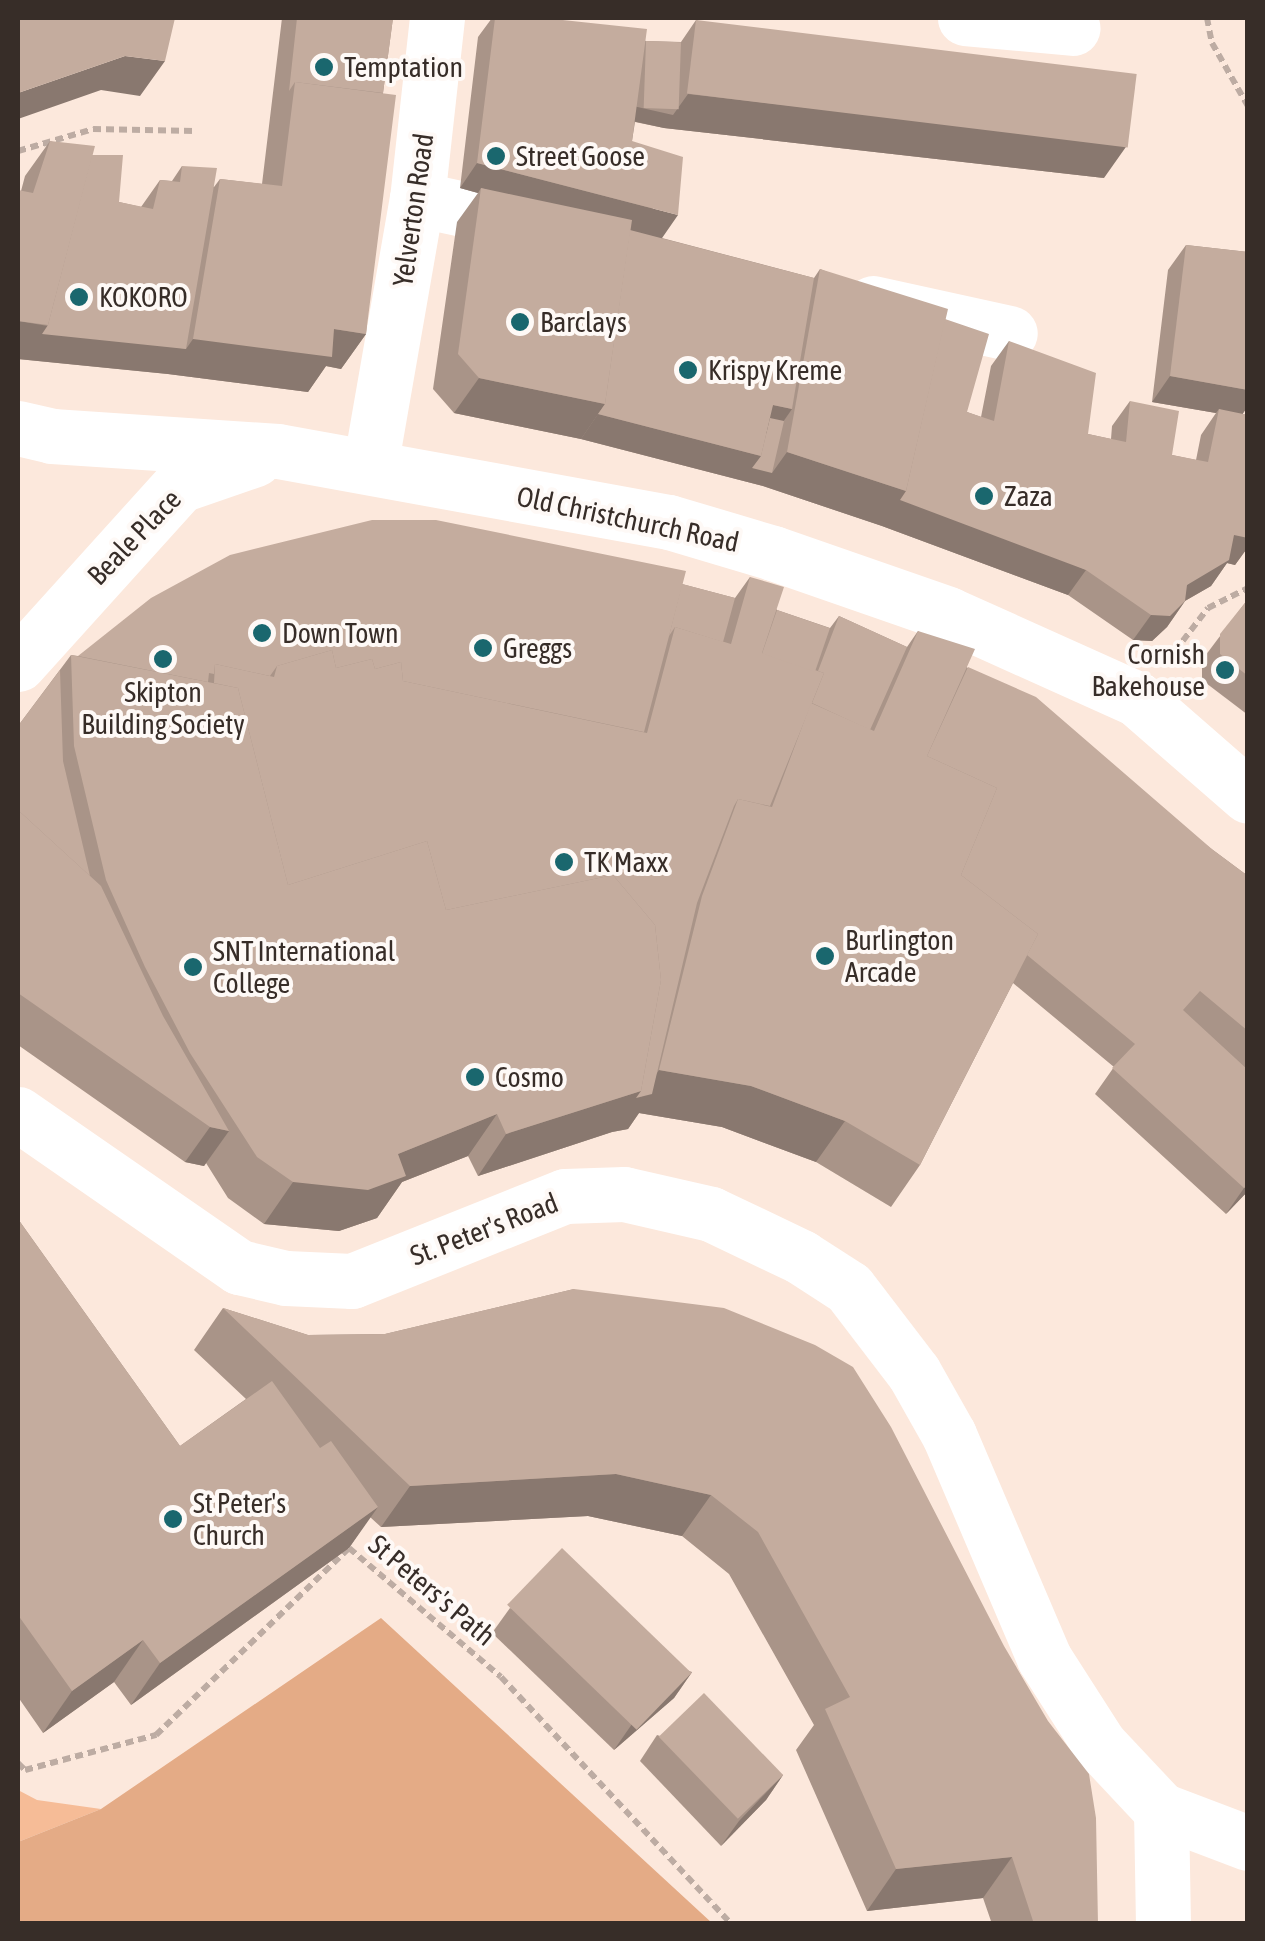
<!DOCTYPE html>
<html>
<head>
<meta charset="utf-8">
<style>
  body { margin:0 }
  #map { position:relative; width:1265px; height:1941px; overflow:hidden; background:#fce8dc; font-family:"Asap Condensed",sans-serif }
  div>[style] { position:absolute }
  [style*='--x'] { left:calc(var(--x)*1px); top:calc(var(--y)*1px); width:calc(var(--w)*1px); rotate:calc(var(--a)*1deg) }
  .green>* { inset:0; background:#f6bc97 }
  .forest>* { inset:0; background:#e4ab86 }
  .path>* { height:6px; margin-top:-3px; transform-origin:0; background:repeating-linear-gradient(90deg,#bdaca3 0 8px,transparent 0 13px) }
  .minor>* { height:55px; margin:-27.5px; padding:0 27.5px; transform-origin:27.5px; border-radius:27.5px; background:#fff }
  .wall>* { inset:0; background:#a99488 }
  .shaded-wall>* { inset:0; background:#89786f }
  .building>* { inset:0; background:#c4ac9e; transform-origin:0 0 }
  .dots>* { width:28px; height:28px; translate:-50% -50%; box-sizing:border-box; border:5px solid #fef9f6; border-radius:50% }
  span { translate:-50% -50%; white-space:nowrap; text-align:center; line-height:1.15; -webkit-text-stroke:8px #fef9f6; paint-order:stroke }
  .poi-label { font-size:28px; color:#372d28 }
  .left { translate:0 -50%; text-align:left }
  .right { translate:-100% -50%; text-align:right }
  .street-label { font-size:28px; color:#372d28 }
  .frame { position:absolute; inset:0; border:20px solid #372d28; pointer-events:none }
</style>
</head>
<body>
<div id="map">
  <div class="green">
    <i style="clip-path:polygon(18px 1790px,37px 1800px,101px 1809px,18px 1842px)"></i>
  </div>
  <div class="forest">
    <i style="clip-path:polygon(381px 1618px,712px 1923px,18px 1923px,18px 1842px,101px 1809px)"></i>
  </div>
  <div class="path">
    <i style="--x:1207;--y:18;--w:25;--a:79"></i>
    <i style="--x:1212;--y:43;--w:73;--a:60.3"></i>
    <i style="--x:18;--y:151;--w:78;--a:-16.3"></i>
    <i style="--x:93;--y:129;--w:102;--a:1.1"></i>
    <i style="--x:1175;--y:651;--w:54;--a:-52.5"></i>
    <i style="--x:1208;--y:608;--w:45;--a:-26.6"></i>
    <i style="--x:18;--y:1763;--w:10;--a:45"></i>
    <i style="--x:25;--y:1770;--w:136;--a:-15"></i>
    <i style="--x:156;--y:1735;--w:269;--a:-44.1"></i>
    <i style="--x:349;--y:1548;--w:199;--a:40.3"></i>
    <i style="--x:501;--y:1677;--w:338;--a:47"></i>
  </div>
  <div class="minor">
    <i style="--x:965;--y:18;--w:108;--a:5.3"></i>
    <i style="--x:417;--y:199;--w:123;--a:12.2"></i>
    <i style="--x:873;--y:303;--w:140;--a:12.4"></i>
    <i style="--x:18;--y:428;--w:35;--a:13"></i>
    <i style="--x:52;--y:436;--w:226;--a:3.8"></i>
    <i style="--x:278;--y:451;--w:397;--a:10.3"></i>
    <i style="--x:669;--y:522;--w:109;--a:16.6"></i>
    <i style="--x:773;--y:553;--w:185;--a:19.2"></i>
    <i style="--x:948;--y:614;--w:207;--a:24.2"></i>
    <i style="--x:1137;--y:699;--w:147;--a:41.1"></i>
    <i style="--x:370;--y:467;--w:272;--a:-80.1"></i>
    <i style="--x:417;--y:199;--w:182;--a:-83.7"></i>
    <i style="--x:18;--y:664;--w:241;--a:-47.9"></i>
    <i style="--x:180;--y:485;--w:79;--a:-19.1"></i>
    <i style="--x:18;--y:1114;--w:269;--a:34.7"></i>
    <i style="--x:239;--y:1267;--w:48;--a:13.2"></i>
    <i style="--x:286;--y:1278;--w:66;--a:2.6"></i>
    <i style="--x:352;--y:1281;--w:229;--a:-21.8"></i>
    <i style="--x:565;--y:1196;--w:59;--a:-1.9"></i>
    <i style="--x:624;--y:1194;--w:89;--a:12.9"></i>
    <i style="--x:711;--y:1214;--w:100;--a:25.5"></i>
    <i style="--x:801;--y:1257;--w:57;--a:32.9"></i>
    <i style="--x:849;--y:1288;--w:107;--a:52.6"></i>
    <i style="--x:914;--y:1373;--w:71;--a:60.6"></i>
    <i style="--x:949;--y:1435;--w:242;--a:66.9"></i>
    <i style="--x:1044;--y:1658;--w:102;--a:57.4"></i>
    <i style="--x:1099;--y:1744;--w:91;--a:46.8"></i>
    <i style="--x:1161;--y:1810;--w:93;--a:20.8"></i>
    <i style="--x:1161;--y:1810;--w:114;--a:89"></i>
  </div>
  <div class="wall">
    <i style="clip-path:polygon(282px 18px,393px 18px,383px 93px,366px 334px,341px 369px,326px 366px,308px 392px,168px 374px,18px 359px,18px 190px,21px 191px,25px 176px,50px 141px,92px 155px,119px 202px,141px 207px,160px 180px,172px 181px,182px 166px,214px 187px,220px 179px,262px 184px)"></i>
    <i style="clip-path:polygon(492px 18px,544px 18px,646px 41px,681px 42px,696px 20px,1104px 178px,664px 128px,635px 122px,632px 141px,662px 238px,814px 278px,820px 269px,945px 319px,967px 412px,981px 417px,991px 366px,1009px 341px,1088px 434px,1111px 439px,1112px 426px,1130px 401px,1172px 455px,1196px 460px,1201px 435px,1216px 413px,1152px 402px,1168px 270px,1186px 245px,1248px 252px,1248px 406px,1242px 414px,1248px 415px,1248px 547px,1235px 565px,1227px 563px,1211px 586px,1185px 601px,1167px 627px,1152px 641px,1133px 640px,1068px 595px,882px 526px,763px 486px,581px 439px,454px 413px,433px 389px,457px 222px,478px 193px,460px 188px,478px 37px)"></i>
    <i style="clip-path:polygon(750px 577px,777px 610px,830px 628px,839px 616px,907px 647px,918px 631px,1248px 876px,1248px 1191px,1226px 1214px,1095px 1094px,1114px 1067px,1013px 983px,920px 1165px,891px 1207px,816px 1162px,722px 1127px,639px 1113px,628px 1129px,612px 1132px,478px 1176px,468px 1156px,402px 1182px,377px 1218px,339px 1231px,264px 1224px,228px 1198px,206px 1163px,204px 1166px,185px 1162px,18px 1045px,18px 726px,71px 655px,78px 656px,682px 584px,735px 598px)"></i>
    <i style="clip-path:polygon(1248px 599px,1248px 715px,1202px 680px,1202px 660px)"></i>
    <i style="clip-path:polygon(18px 1219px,180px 1446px,246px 1399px,194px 1350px,223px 1308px,308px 1335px,385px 1334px,574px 1289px,1098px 1924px,992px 1924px,983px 1898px,867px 1911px,796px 1750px,814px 1725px,729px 1574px,682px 1536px,588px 1516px,381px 1527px,370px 1517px,349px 1548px,131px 1705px,114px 1682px,43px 1733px,18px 1697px)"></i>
    <i style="clip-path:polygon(510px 1608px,692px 1672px,674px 1698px,614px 1750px,492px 1633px)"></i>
    <i style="clip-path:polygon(657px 1735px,783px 1775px,766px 1800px,721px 1846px,640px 1761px)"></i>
  </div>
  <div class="shaded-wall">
    <i style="clip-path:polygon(125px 56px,165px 61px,140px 96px,101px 90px,18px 119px,18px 93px)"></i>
    <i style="clip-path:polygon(688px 94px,1128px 144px,1104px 178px,664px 128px,623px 119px,633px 106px,673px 115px)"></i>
    <i style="clip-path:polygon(477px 163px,678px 215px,660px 241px,481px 188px,478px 193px,460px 188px)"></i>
    <i style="clip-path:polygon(18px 321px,186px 349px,193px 339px,334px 329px,366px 334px,341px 369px,326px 366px,308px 392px,168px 374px,18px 359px)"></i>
    <i style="clip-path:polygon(1170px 376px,1248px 390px,1248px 406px,1240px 418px,1219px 409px,1216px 413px,1152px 402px)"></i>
    <i style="clip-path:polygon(479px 378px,605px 404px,581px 439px,454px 413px)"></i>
    <i style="clip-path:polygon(773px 405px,792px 409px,774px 435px,761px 432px)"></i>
    <i style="clip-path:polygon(598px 414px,761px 456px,772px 473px,787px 452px,906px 491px,1086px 570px,1068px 595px,882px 526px,763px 486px,581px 439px)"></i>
    <i style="clip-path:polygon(1248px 531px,1248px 547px,1235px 565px,1227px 563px,1211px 586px,1169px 610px,1187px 585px,1234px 535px)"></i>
    <i style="clip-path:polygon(1185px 601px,1167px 627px,1152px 641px,1133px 640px,1151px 615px)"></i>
    <i style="clip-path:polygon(659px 1070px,751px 1086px,845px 1121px,816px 1162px,722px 1127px,639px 1113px,628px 1129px,612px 1132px,478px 1176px,506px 1134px,641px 1091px,641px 1097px)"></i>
    <i style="clip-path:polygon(497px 1114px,468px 1156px,402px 1182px,377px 1218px,339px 1231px,264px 1224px,293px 1182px,398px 1154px)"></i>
    <i style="clip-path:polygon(210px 1127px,229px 1131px,204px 1166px,185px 1162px)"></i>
    <i style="clip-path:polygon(1248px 1185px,1248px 1191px,1226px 1214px,1244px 1188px)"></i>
    <i style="clip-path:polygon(616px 1474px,711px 1495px,682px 1536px,588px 1516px,381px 1527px,410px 1486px)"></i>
    <i style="clip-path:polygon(378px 1507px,349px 1548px,131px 1705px,160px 1663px)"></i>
    <i style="clip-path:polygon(143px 1640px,114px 1682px,43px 1733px,72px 1691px)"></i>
    <i style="clip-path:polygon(692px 1672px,674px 1698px,614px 1750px,632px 1724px)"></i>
    <i style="clip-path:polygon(783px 1775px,766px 1800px,721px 1846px,739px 1821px)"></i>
    <i style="clip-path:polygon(1012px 1857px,983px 1898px,867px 1911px,896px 1869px)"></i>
  </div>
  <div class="building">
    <i style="clip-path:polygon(18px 18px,175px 18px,165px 61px,125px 56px,18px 93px)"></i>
    <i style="clip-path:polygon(297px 18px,393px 18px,383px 93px,295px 82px,289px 91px)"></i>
    <i style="clip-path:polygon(495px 18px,544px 18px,647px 29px,632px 141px,683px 157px,678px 215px,477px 163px)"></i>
    <i style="left:696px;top:20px;width:444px;height:74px;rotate:7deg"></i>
    <i style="left:646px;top:41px;width:35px;height:67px;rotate:2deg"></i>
    <i style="clip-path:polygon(295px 82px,396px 95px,366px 334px,334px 329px,332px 357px,193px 339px,220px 179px,282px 186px)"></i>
    <i style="clip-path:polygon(50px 141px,95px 146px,48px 325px,18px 321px,18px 190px,33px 193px)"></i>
    <i style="clip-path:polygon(92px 155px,123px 155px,119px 202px,153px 209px,160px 180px,180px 182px,182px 166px,217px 168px,186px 349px,42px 334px,48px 325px)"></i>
    <i style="clip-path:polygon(481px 188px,632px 220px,605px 404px,479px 378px,458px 354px)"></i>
    <i style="clip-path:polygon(630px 230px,814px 278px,792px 409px,773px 405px,761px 456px,598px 414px,605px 404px)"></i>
    <i style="clip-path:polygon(1186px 245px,1248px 252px,1248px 390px,1170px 376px)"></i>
    <i style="clip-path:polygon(820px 269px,948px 309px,906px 491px,787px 452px)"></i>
    <i style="clip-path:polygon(945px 319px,989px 334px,967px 412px,994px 421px,1009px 341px,1096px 373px,1088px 434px,1126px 442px,1130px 401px,1179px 411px,1172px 455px,1208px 462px,1219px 409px,1248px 415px,1248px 538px,1234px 535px,1229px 560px,1187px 585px,1185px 601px,1170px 616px,1151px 615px,1086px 570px,900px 500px,906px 491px)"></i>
    <i style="clip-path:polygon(770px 418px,784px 421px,772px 473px,752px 468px,761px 456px)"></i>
    <i style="clip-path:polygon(372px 520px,436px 520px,686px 571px,644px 732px,403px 681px,401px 662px,375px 669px,372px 659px,336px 668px,332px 650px,277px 666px,270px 676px,215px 664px,214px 674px,209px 673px,208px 682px,78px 656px,151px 598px,230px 555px)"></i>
    <i style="clip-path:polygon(750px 577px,784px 587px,762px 653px,824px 673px,770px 806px,738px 799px,734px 806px,697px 903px,652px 1094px,636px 1098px,641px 1091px,661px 980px,655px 925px,613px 875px,446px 910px,427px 841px,288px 885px,238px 688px,214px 683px,215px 664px,274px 677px,277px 666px,332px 650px,336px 668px,372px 659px,375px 669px,401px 662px,403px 681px,647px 733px,675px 627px,731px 644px)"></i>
    <i style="clip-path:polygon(682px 584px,735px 598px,723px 642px,675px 627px,669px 636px)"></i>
    <i style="clip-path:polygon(1248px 599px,1248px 676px,1220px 654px,1220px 634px)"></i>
    <i style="left:777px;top:610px;width:56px;height:46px;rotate:19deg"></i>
    <i style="clip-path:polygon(839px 616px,907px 647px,870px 730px,812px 703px,824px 673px,818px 671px)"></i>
    <i style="clip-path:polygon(918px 631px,975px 649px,927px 756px,997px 788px,961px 875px,1038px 934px,920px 1165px,845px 1121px,751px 1086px,659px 1070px,702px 896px,738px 799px,772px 807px,811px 703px,874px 731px)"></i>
    <i style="clip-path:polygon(71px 655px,238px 688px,288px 885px,427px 841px,446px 910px,613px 875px,655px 925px,661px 980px,641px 1091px,506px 1134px,497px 1114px,398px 1154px,406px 1176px,368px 1190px,293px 1182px,257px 1157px,190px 1053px,145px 967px,106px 880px,74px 746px)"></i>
    <i style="clip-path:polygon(968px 667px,1036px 697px,1213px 850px,1248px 876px,1248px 1031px,1200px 991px,1183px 1010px,1248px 1070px,1248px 1185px,1244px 1188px,1112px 1068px,1135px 1044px,1027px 955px,1038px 934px,961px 875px,997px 788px,927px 756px)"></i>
    <i style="clip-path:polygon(60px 670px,63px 761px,90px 876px,18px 810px,18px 726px)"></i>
    <i style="clip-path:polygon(18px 810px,101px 886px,163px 1016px,229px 1131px,210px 1127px,18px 993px)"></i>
    <i style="clip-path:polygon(18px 1219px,180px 1446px,272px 1381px,320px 1448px,331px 1441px,378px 1507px,160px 1663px,143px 1640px,72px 1691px,18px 1615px)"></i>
    <i style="clip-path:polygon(574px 1289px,724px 1308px,815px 1345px,853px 1367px,891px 1427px,1004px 1646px,1048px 1721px,1089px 1774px,1096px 1818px,1098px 1924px,1034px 1924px,1012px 1857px,896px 1869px,825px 1709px,850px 1697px,758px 1532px,711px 1495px,616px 1474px,410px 1486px,223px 1308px,308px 1335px,385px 1334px)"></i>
    <i style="left:562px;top:1548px;width:180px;height:79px;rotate:44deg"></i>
    <i style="left:704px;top:1693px;width:114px;height:63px;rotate:46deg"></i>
  </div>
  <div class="dots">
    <i style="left:324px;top:67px;background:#1a676e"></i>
    <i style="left:496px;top:156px;background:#1a676e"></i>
    <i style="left:79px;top:297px;background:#1a676e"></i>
    <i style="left:520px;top:322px;background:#1a676e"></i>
    <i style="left:688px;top:370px;background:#1a676e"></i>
    <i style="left:984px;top:496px;background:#1a676e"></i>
    <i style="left:262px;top:633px;background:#1a676e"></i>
    <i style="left:483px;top:648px;background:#1a676e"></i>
    <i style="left:163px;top:659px;background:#1a676e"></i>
    <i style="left:1225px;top:670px;background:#1a676e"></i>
    <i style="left:564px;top:862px;background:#1a676e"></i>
    <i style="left:825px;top:956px;background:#1a676e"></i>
    <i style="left:193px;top:967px;background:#1a676e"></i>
    <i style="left:475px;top:1077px;background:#1a676e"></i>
    <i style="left:173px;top:1519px;background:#1a676e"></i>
  </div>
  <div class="poi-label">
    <span class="left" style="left:344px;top:67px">Temptation</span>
    <span class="left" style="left:516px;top:156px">Street Goose</span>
    <span class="left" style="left:99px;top:297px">KOKORO</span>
    <span class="left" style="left:540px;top:322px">Barclays</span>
    <span class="left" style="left:708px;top:370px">Krispy Kreme</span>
    <span class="left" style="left:1004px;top:496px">Zaza</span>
    <span class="left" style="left:282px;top:633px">Down Town</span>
    <span class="left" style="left:503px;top:648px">Greggs</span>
    <span class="right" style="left:1205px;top:670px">Cornish<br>Bakehouse</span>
    <span style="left:163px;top:708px">Skipton<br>Building Society</span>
    <span class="left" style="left:584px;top:862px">TK Maxx</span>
    <span class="left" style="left:845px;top:956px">Burlington<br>Arcade</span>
    <span class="left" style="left:213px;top:967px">SNT International<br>College</span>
    <span class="left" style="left:495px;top:1077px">Cosmo</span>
    <span class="left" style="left:193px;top:1519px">St Peter's<br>Church</span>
  </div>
  <div class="street-label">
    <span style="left:413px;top:210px;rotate:-82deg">Yelverton Road</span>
    <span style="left:628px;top:519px;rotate:12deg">Old Christchurch Road</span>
    <span style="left:134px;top:537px;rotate:-46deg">Beale Place</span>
    <span style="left:484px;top:1229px;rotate:-21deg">St. Peter's Road</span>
    <span style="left:432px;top:1590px;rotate:40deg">St Peters's Path</span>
  </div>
  <div class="frame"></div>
</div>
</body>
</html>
